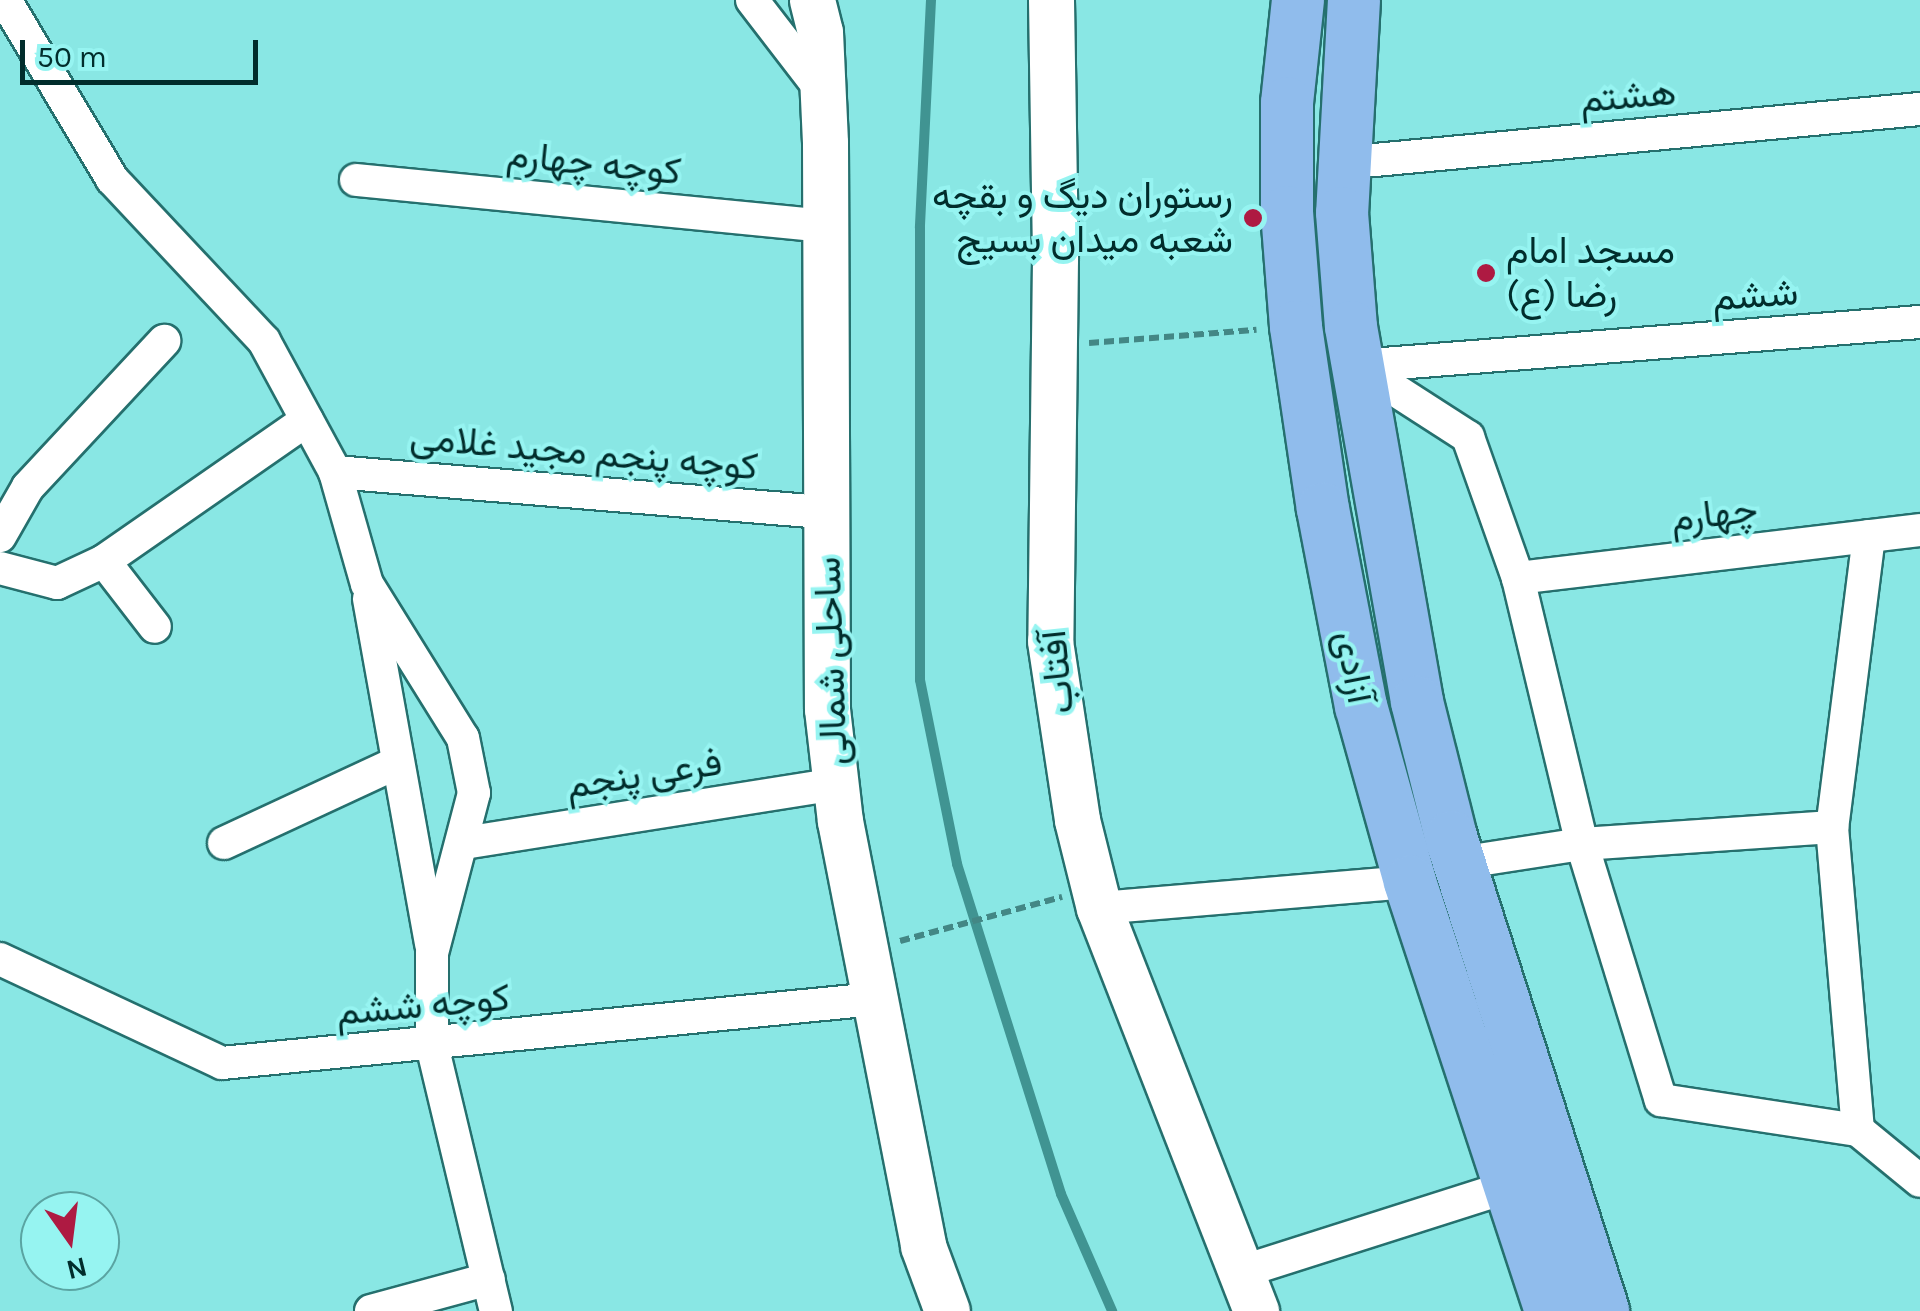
<!DOCTYPE html>
<html>
<head>
<meta charset="utf-8">
<style>
  body { margin:0 }
  #map { position:relative; width:1920px; height:1311px; overflow:hidden; background:#89e7e4; font-family:Karla,Vazirmatn,sans-serif }
  div>[style] { position:absolute }
  [style*='--x'] { left:calc(var(--x)*1px); top:calc(var(--y)*1px); width:calc(var(--w)*1px); rotate:calc(var(--a)*1deg) }
  .stream>* { height:10px; margin:-5px; padding:0 5px; transform-origin:5px; border-radius:5px; background:#409492 }
  .path>* { height:6px; margin-top:-3px; transform-origin:0; background:repeating-linear-gradient(90deg,#438785 0 10px,transparent 0 15px) }
  .roads { filter:drop-shadow(2px 0 #25706e) drop-shadow(-2px 0 #25706e) drop-shadow(0 2px #25706e) drop-shadow(0 -2px #25706e) }
  .street>* { height:32px; margin:-16px; padding:0 16px; transform-origin:16px; border-radius:16px; background:#fff }
  .secondary>* { height:45px; margin:-22.5px; padding:0 22.5px; transform-origin:22.5px; border-radius:22.5px; background:#fff }
  .primary>* { height:52px; margin:-26px; padding:0 26px; transform-origin:26px; border-radius:26px; background:#90bcec }
  .dots>* { width:28px; height:28px; translate:-50% -50%; box-sizing:border-box; border:5px solid #96f4f1; border-radius:50% }
  span { translate:-50% -50%; white-space:nowrap; text-align:center; line-height:1.15; -webkit-text-stroke:8px #96f4f1; paint-order:stroke }
  .street-label { font-size:38px; color:#012d2c }
  .poi-label { font-size:38px; color:#012d2c }
  .right { translate:-100% -50%; text-align:right }
  .left { translate:0 -50%; text-align:left }
  .north { position:absolute; left:20px; top:1191px; width:100px; height:100px; box-sizing:border-box; background:#96f4f1; border:2px solid #5aa4a2; border-radius:50%; rotate:166deg; font-size:28px; font-weight:700; line-height:40px; text-align:center; color:#012d2c }
  .north::after { content:''; display:block; margin:auto; width:35px; height:45px; background:#ae1a42; clip-path:polygon(50% 0,100% 100%,50% 72%,0 100%) }
  .scale { position:absolute; left:20px; top:40px; width:238px; height:45px; box-sizing:border-box; border:5px solid #012d2c; border-top:0; padding-left:12px; font-size:30px; line-height:35px; white-space:nowrap; color:#012d2c; -webkit-text-stroke:8px #96f4f1; paint-order:stroke }
</style>
</head>
<body>
<div id="map">
  <div class="stream">
    <i style="--x:931;--y:0;--w:228;--a:92.8"></i>
    <i style="--x:920;--y:228;--w:452;--a:90"></i>
    <i style="--x:920;--y:680;--w:188;--a:78.6"></i>
    <i style="--x:957;--y:864;--w:346;--a:72.5"></i>
    <i style="--x:1061;--y:1194;--w:128;--a:66.4"></i>
  </div>
  <div class="path">
    <i style="--x:1089;--y:343;--w:168;--a:-4.5"></i>
    <i style="--x:900;--y:941;--w:168;--a:-15.2"></i>
  </div>
  <div class="roads">
    <div class="street">
      <i style="--x:5;--y:0;--w:209;--a:59.1"></i>
      <i style="--x:112;--y:179;--w:222;--a:46.8"></i>
      <i style="--x:264;--y:341;--w:149;--a:61.5"></i>
      <i style="--x:335;--y:472;--w:116;--a:74.1"></i>
      <i style="--x:367;--y:584;--w:181;--a:58.1"></i>
      <i style="--x:463;--y:738;--w:56;--a:78.7"></i>
      <i style="--x:474;--y:793;--w:165;--a:104.7"></i>
      <i style="--x:432;--y:953;--w:92;--a:90"></i>
      <i style="--x:432;--y:1045;--w:274;--a:76.5"></i>
      <i style="--x:752;--y:0;--w:115;--a:52.4"></i>
      <i style="--x:1343;--y:163;--w:580;--a:-5.35"></i>
      <i style="--x:356;--y:180;--w:471;--a:5.6"></i>
      <i style="--x:1358;--y:366;--w:131;--a:32.8"></i>
      <i style="--x:1468;--y:437;--w:150;--a:70.5"></i>
      <i style="--x:1518;--y:578;--w:274;--a:76.5"></i>
      <i style="--x:1582;--y:844;--w:268;--a:72.9"></i>
      <i style="--x:1661;--y:1100;--w:199;--a:8.7"></i>
      <i style="--x:1358;--y:366;--w:564;--a:-4.48"></i>
      <i style="--x:335;--y:472;--w:493;--a:4.7"></i>
      <i style="--x:0;--y:536;--w:56;--a:-60.3"></i>
      <i style="--x:28;--y:487;--w:200;--a:-47"></i>
      <i style="--x:1869;--y:536;--w:293;--a:97.2"></i>
      <i style="--x:1832;--y:827;--w:304;--a:85.1"></i>
      <i style="--x:1858;--y:1130;--w:80;--a:39.4"></i>
      <i style="--x:104;--y:561;--w:83;--a:52.3"></i>
      <i style="--x:0;--y:568;--w:59;--a:14.7"></i>
      <i style="--x:57;--y:583;--w:52;--a:-25.1"></i>
      <i style="--x:104;--y:561;--w:247;--a:-34.8"></i>
      <i style="--x:1518;--y:578;--w:405;--a:-6.8"></i>
      <i style="--x:369;--y:599;--w:351;--a:79.8"></i>
      <i style="--x:224;--y:843;--w:190;--a:-24.9"></i>
      <i style="--x:464;--y:843;--w:377;--a:-9"></i>
      <i style="--x:1459;--y:863;--w:124;--a:-8.8"></i>
      <i style="--x:1582;--y:844;--w:251;--a:-3.9"></i>
      <i style="--x:1099;--y:908;--w:312;--a:-4.8"></i>
      <i style="--x:0;--y:959;--w:245;--a:25.1"></i>
      <i style="--x:222;--y:1063;--w:656;--a:-5.6"></i>
      <i style="--x:1241;--y:1272;--w:282;--a:-17.7"></i>
      <i style="--x:371;--y:1311;--w:122;--a:-15.2"></i>
    </div>
    <div class="secondary">
      <i style="--x:812;--y:0;--w:33;--a:76"></i>
      <i style="--x:820;--y:32;--w:111;--a:87.4"></i>
      <i style="--x:825;--y:143;--w:566;--a:89.8"></i>
      <i style="--x:827;--y:709;--w:113;--a:83.4"></i>
      <i style="--x:840;--y:821;--w:433;--a:78.9"></i>
      <i style="--x:923;--y:1246;--w:69;--a:69.7"></i>
      <i style="--x:1051;--y:0;--w:259;--a:89.1"></i>
      <i style="--x:1055;--y:259;--w:382;--a:90.7"></i>
      <i style="--x:1050;--y:641;--w:181;--a:81.4"></i>
      <i style="--x:1077;--y:820;--w:91;--a:76"></i>
      <i style="--x:1099;--y:908;--w:433;--a:68.7"></i>
    </div>
    <div class="primary">
      <i style="--x:1298;--y:0;--w:104;--a:96.1"></i>
      <i style="--x:1287;--y:103;--w:109;--a:90"></i>
      <i style="--x:1287;--y:212;--w:115;--a:85.5"></i>
      <i style="--x:1296;--y:327;--w:184;--a:81.6"></i>
      <i style="--x:1323;--y:509;--w:201;--a:79.1"></i>
      <i style="--x:1361;--y:706;--w:183;--a:74.4"></i>
      <i style="--x:1410;--y:882;--w:452;--a:71.8"></i>
      <i style="--x:1354;--y:0;--w:213;--a:93.2"></i>
      <i style="--x:1342;--y:213;--w:114;--a:85.5"></i>
      <i style="--x:1351;--y:327;--w:381;--a:80"></i>
      <i style="--x:1417;--y:702;--w:139;--a:75.9"></i>
      <i style="--x:1451;--y:837;--w:498;--a:72.2"></i>
    </div>
  </div>
  <div class="dots">
    <i style="left:1253px;top:218px;background:#ae1a42"></i>
    <i style="left:1486px;top:273px;background:#ae1a42"></i>
  </div>
  <div class="street-label">
    <span style="left:1628px;top:96px;rotate:-5deg">هشتم</span>
    <span style="left:594px;top:163px;rotate:6deg">کوچه چهارم</span>
    <span style="left:1755px;top:295px;rotate:-4deg">ششم</span>
    <span style="left:584px;top:452px;rotate:5deg">کوچه پنجم مجید غلامی</span>
    <span style="left:1714px;top:514px;rotate:-7deg">چهارم</span>
    <span style="left:831px;top:661px;rotate:-92deg">ساحلی شمالی</span>
    <span style="left:1354px;top:667px;rotate:79deg">آزادی</span>
    <span style="left:1057px;top:672px;rotate:-96deg">آفتاب</span>
    <span style="left:644px;top:774px;rotate:-9deg">فرعی پنجم</span>
    <span style="left:423px;top:1005px;rotate:-5deg">کوچه ششم</span>
  </div>
  <div class="poi-label">
    <span class="right" style="left:1233px;top:218px">رستوران دیگ و بقچه<br>شعبه میدان بسیج</span>
    <span class="left" style="left:1506px;top:273px">مسجد امام<br>رضا (ع)</span>
  </div>
  <div class="north">N</div>
  <div class="scale">50 m</div>
</div>
</body>
</html>
